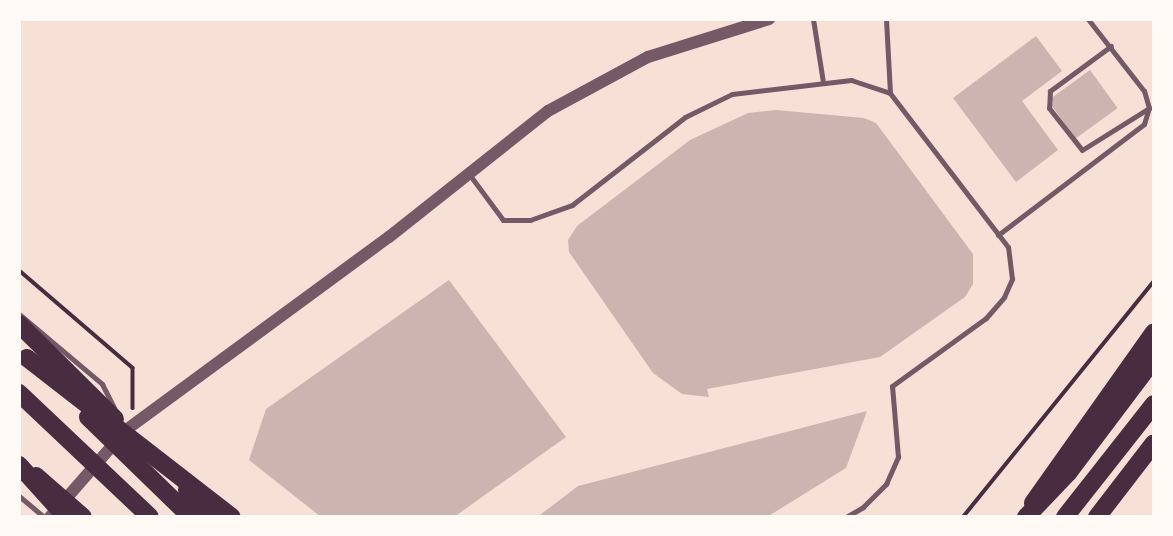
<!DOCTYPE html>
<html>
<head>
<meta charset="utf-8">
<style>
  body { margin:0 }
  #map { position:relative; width:1173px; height:536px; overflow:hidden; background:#f7e1d7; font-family:"PT Sans Narrow",sans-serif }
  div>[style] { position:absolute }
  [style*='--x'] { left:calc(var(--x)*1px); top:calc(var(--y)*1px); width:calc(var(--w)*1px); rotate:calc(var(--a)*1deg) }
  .building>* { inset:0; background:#ccb4b1; transform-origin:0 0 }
  .path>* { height:3.5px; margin:-1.75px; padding:0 1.75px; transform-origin:1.75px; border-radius:1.75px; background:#4a2c40 }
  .service>* { height:5px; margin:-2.5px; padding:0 2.5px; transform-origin:2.5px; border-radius:2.5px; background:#755966 }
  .tertiary>* { height:12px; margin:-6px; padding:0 6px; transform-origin:6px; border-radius:6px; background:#755966 }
  .primary>* { height:18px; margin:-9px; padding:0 9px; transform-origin:9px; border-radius:9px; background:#4a2c40 }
  .trunk>* { height:18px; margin:-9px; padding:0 9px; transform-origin:9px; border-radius:9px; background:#4a2c40 }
  span { translate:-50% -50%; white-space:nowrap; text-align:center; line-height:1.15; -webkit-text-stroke:5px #fffaf5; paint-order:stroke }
  .frame { position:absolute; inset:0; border:21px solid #fffaf5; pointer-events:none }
</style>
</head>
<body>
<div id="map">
  <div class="building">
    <i style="clip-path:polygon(1036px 36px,1062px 71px,1022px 101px,1058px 150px,1016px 182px,953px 98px)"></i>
    <i style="left:1090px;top:70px;width:47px;height:52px;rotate:54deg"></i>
    <i style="clip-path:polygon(776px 110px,864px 118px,876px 123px,973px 254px,973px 284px,965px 297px,880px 357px,707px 389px,709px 397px,682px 394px,653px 373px,569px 252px,568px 240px,577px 226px,690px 140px,748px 113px)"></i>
    <i style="clip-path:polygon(449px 280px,566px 437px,454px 517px,321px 517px,249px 460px,266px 409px)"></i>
    <i style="clip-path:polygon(867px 411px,846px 468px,767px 517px,540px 515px,578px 486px)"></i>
  </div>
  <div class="path">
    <i style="--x:19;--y:270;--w:150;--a:40.7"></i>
    <i style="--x:133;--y:368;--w:40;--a:90"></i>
    <i style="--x:963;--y:517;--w:304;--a:-51"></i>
  </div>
  <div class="service">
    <i style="--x:813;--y:19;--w:64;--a:81"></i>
    <i style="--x:1111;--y:46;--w:76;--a:143.6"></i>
    <i style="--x:1050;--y:91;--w:17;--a:93"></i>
    <i style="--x:1049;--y:108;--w:53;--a:51.8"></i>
    <i style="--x:1082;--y:150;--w:79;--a:-32.1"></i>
    <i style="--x:469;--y:174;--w:57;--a:53.5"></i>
    <i style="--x:503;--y:220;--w:27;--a:0"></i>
    <i style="--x:530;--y:220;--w:45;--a:-19.7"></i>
    <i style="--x:572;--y:205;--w:143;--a:-37.9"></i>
    <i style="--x:685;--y:117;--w:52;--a:-26.1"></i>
    <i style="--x:732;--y:94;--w:120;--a:-6.7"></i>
    <i style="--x:851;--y:80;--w:41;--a:18.4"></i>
    <i style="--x:998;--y:235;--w:183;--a:-37.2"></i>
    <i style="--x:1144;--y:124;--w:17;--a:-73"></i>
    <i style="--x:1149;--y:108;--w:18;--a:-106"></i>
    <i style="--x:1144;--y:91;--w:91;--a:-127.9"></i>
    <i style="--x:19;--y:314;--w:109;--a:40.1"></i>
    <i style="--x:102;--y:384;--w:27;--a:63"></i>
    <i style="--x:19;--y:496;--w:33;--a:40"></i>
    <i style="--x:506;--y:517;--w:7;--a:0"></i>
    <i style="--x:846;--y:517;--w:20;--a:-30"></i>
    <i style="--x:863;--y:507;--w:33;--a:-45"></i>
    <i style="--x:886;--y:484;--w:30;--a:-66"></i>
    <i style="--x:898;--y:457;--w:71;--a:-94.8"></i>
    <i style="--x:892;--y:386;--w:116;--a:-35.9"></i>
    <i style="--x:986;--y:318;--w:28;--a:-49"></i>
    <i style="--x:1004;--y:297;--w:20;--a:-66"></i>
    <i style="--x:1012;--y:279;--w:32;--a:-97"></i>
    <i style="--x:1008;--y:247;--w:194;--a:-127.5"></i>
    <i style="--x:890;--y:93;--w:74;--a:-93.1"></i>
  </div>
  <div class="tertiary">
    <i style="--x:50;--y:517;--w:116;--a:-48.9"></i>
    <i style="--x:126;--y:430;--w:326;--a:-36.3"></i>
    <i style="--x:389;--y:237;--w:203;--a:-38.4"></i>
    <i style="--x:548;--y:111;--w:114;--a:-28.4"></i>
    <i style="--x:648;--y:57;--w:127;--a:-17.4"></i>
  </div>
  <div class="primary">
    <i style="--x:19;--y:324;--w:135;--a:44.7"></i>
    <i style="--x:36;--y:476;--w:62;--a:41.1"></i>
    <i style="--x:187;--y:490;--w:38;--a:45"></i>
    <i style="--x:1033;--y:503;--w:209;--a:-54.7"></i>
  </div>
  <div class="trunk">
    <i style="--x:27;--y:358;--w:259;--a:37.8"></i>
    <i style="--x:19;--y:393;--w:180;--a:43.4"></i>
    <i style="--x:88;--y:417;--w:144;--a:44.2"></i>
    <i style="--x:19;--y:465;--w:70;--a:47.9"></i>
    <i style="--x:1026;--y:517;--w:61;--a:-46.3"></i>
    <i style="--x:1068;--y:473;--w:143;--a:-53"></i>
    <i style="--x:1065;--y:517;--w:144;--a:-51.8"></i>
    <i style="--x:1097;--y:517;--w:93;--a:-52.4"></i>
  </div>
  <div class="frame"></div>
</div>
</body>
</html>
